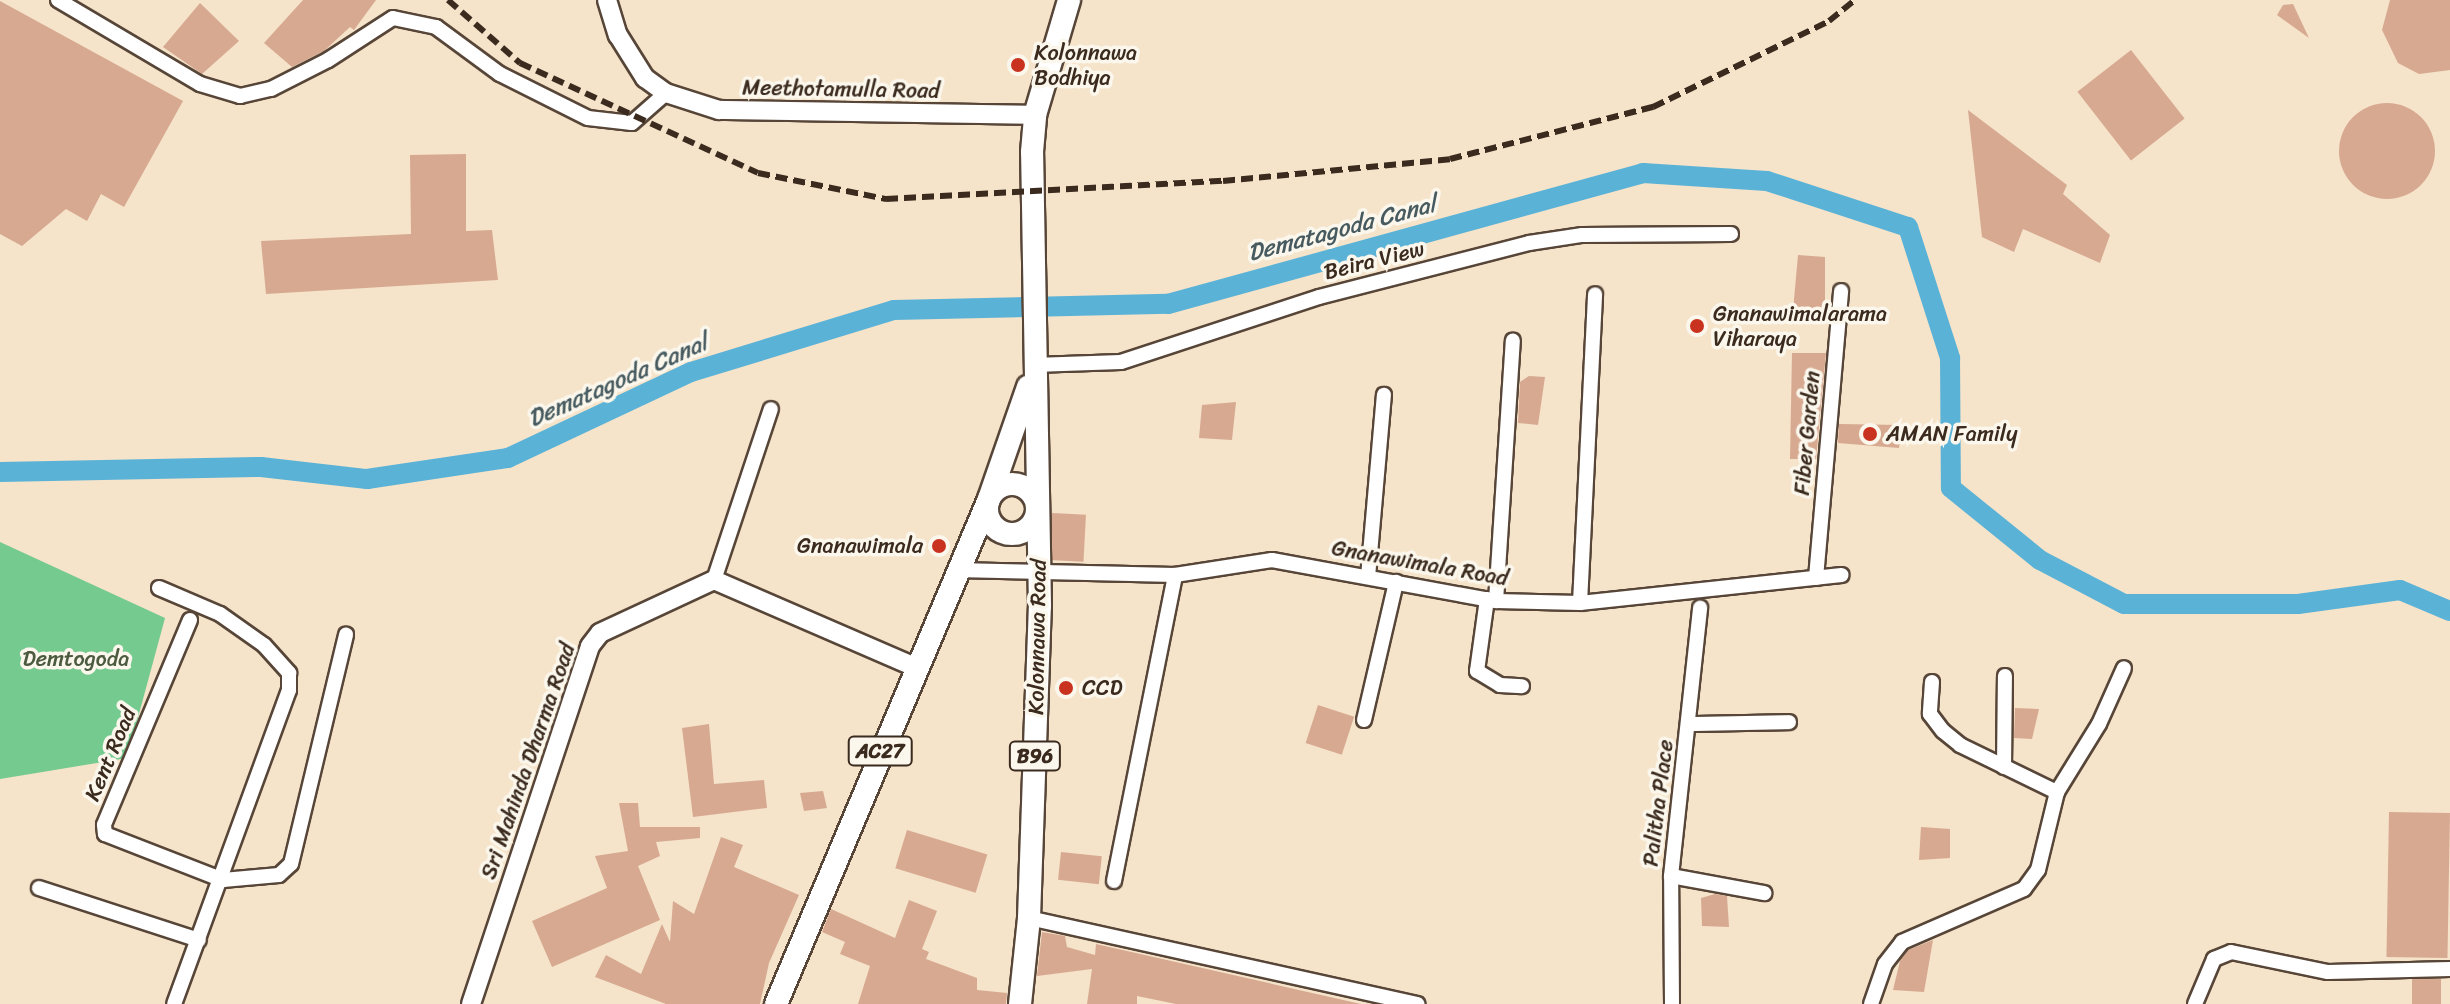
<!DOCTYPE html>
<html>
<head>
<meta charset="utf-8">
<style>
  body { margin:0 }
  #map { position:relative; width:2450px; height:1004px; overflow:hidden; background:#f5e3ca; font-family:Sriracha,sans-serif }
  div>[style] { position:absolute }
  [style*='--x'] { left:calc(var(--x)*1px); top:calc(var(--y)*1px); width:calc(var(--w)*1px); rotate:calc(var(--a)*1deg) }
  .green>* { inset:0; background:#74ca8f }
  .canal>* { height:20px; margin:-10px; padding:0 10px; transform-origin:10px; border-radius:10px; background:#5ab2d7 }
  .building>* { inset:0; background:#d7a991; transform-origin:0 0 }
  .round { border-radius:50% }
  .roads { filter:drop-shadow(2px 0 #574638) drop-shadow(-2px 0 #574638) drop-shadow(0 2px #574638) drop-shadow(0 -2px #574638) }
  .minor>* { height:14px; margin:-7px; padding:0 7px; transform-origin:7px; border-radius:7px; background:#fff }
  .tertiary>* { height:18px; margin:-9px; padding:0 9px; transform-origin:9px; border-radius:9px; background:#fff }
  .primary>* { height:22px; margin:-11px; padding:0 11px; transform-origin:11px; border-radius:11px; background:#fff }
  .primary>.ring { margin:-11px; padding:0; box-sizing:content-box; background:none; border:22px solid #fff; border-radius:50% }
  .rail>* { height:6px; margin-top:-3px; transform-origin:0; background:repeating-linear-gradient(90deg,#3b2a1e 0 12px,transparent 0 18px) }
  .dots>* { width:22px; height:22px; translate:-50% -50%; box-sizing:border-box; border:4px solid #fbf7ec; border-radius:50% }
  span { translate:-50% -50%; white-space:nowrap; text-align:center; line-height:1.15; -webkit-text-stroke:7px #fbf7ec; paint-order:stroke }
  .shield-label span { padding:2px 6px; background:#fbf7ec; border:2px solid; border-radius:6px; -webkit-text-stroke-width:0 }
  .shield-label { font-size:20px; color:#3b2a1e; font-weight:700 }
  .poi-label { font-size:22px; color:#3b2a1e }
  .left { translate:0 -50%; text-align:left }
  .right { translate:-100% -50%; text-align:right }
  .street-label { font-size:22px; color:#3b2a1e }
  .park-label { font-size:22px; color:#4c5a40 }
  .water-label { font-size:24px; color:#465a5f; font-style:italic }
</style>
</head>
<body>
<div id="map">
  <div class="green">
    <i style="clip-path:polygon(0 542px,165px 618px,127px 758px,0 779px)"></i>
  </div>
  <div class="canal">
    <i style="--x:0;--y:472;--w:261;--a:-1.1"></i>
    <i style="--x:261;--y:467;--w:107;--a:6.5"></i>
    <i style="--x:367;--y:479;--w:143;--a:-8.5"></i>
    <i style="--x:508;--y:458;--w:202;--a:-25.2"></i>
    <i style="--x:691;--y:372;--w:212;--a:-17"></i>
    <i style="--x:894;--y:310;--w:274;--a:-1.3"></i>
    <i style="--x:1168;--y:304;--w:493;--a:-15.4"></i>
    <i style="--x:1643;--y:173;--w:124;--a:3.7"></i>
    <i style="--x:1767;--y:181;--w:148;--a:18.1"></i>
    <i style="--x:1908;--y:227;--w:138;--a:72.2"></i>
    <i style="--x:1950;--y:358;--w:130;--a:89.6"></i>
    <i style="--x:1951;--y:488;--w:114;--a:39"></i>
    <i style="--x:2040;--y:560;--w:95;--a:27.6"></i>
    <i style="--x:2124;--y:604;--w:174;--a:0"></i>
    <i style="--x:2298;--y:604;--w:103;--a:-7.8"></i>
    <i style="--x:2400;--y:590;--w:54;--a:22.8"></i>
  </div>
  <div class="building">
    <i style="clip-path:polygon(303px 0,376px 0,354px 30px,350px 27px,324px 51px,292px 67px,264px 43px)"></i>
    <i style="clip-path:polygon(2390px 0,2450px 0,2450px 70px,2419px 74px,2398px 63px,2382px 30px)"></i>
    <i style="clip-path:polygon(0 1px,183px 101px,124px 207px,101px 194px,87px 221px,66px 209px,22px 246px,0 234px)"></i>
    <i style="clip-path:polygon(200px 3px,239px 41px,202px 74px,163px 47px)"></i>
    <i style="clip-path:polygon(2293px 4px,2309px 38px,2277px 15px,2283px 5px)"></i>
    <i style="left:2131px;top:50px;width:87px;height:68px;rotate:52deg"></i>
    <i class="round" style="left:2339px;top:103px;width:96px;height:96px"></i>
    <i style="clip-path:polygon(1968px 110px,2067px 185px,2063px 194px,2110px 235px,2100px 263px,2023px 229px,2014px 252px,1982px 237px)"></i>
    <i style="clip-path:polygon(466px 154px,466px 231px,492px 230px,498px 280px,266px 294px,261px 241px,411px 234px,410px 155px)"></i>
    <i style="clip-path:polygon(1798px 255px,1825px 257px,1825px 324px,1792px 322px)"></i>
    <i style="clip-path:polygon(1792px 353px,1826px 353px,1816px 459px,1790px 459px)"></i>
    <i style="clip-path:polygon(1529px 376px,1545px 377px,1538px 425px,1518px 423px,1520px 382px)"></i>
    <i style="clip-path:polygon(1236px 402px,1232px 440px,1199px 438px,1202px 405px)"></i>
    <i style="clip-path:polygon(1839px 424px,1901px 425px,1899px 448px,1838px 443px)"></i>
    <i style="left:1052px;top:513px;width:34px;height:47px;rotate:3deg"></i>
    <i style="left:1318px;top:705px;width:38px;height:40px;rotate:18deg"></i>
    <i style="clip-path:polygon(2015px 708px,2039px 709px,2032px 739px,2014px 738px)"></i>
    <i style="clip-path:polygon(709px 724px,714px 784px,764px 780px,767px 808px,693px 817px,682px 728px)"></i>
    <i style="clip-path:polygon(823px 791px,827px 808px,804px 811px,800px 793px)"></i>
    <i style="clip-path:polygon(619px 803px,638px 803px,640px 827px,700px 827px,700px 838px,656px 842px,660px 856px,638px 866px,660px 920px,552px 967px,532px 921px,607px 888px,595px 856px,628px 851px)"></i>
    <i style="left:2389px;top:812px;width:61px;height:145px;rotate:1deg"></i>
    <i style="clip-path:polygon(1921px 827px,1950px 829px,1950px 858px,1919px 860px)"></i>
    <i style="left:907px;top:830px;width:84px;height:40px;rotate:17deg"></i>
    <i style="clip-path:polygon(721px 837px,743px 845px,734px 867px,799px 895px,769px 963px,760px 1004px,666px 1004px,595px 977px,606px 955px,641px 974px,662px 924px,670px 942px,673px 901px,694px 914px)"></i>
    <i style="left:1061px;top:852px;width:41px;height:28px;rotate:6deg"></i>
    <i style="clip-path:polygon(1715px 894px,1727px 896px,1729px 927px,1702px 926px,1701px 898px)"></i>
    <i style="clip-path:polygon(909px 900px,937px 911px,922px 949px,929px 952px,926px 959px,977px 978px,977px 990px,1007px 993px,1006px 1004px,858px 1004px,870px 966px,840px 954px,845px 942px,822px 932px,831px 909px,895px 938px)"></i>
    <i style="clip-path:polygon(1042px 932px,1065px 936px,1067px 947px,1095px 955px,1096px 944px,1361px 1004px,1176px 1004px,1137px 996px,1137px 1004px,1087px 1004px,1092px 969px,1037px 976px)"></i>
    <i style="clip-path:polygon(1933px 940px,1924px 992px,1893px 990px,1900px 961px,1908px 950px)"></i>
    <i style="left:2441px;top:979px;width:25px;height:29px;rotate:90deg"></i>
  </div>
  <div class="roads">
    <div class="minor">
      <i style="--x:58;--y:0;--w:165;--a:30.6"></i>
      <i style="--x:200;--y:84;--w:42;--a:16.7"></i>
      <i style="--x:240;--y:96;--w:32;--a:-13"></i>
      <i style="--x:271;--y:89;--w:64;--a:-27"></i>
      <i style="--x:328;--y:60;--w:77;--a:-32.9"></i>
      <i style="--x:393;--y:18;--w:44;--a:11.8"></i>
      <i style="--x:436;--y:27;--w:79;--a:36.3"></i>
      <i style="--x:500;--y:74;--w:98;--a:26.6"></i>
      <i style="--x:588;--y:118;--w:44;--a:6.5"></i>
      <i style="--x:632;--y:123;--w:45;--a:-41.4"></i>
      <i style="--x:1034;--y:365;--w:87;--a:-2"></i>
      <i style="--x:1121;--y:362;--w:208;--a:-18.2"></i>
      <i style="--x:1319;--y:297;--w:217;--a:-14.4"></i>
      <i style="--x:1529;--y:243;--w:54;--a:-8.6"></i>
      <i style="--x:1582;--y:235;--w:149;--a:-0.4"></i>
      <i style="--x:956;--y:570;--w:219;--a:1.3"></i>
      <i style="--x:1175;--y:575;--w:98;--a:-8.8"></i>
      <i style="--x:1272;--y:560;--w:228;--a:10.4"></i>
      <i style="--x:1496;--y:601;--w:84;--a:1.4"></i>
      <i style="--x:1580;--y:603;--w:263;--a:-6.1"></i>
      <i style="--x:1368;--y:577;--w:183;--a:-85"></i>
      <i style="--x:1816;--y:578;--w:288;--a:-85"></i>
      <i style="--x:714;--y:580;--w:180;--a:-71.6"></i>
      <i style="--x:159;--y:588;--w:66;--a:23.1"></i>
      <i style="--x:220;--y:614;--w:54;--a:35.2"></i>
      <i style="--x:264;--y:645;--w:38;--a:48"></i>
      <i style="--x:289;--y:673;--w:17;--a:90"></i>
      <i style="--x:289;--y:690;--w:334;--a:110.1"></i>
      <i style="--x:1487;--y:599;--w:73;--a:97.9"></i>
      <i style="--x:1477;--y:671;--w:27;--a:31"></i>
      <i style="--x:1500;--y:685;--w:22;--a:3"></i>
      <i style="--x:1496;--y:601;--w:261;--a:-86.3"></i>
      <i style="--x:1580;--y:603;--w:309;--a:-87.2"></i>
      <i style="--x:190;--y:620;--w:222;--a:112.8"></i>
      <i style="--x:104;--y:825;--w:9;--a:84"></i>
      <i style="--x:105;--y:834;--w:127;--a:21.3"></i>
      <i style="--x:223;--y:880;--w:56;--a:-5.1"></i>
      <i style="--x:279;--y:875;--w:16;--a:-43"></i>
      <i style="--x:291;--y:864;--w:236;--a:-76.5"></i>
      <i style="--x:1932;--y:682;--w:32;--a:94"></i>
      <i style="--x:1930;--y:714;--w:21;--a:53"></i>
      <i style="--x:1943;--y:731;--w:22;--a:39"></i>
      <i style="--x:1960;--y:745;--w:108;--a:25.9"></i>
      <i style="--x:1364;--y:720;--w:142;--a:-76.9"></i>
      <i style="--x:1689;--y:724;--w:100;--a:-1.1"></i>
      <i style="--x:2004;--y:767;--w:91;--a:-89.4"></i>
      <i style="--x:1671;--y:876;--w:95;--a:10.4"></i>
      <i style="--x:1114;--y:881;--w:312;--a:-78.7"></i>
      <i style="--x:39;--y:888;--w:168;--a:18"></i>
      <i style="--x:1029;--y:918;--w:398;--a:12.5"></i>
      <i style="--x:1672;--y:1004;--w:128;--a:-90.4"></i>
      <i style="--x:1671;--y:876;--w:270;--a:-83.8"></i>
      <i style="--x:1871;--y:1004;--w:42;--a:-70.7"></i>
      <i style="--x:1885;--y:964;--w:28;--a:-52"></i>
      <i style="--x:1902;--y:942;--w:133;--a:-23.5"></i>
      <i style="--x:2024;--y:889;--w:24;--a:-54"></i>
      <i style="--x:2038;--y:870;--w:80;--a:-76.3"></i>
      <i style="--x:2057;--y:792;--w:80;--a:-58.3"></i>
      <i style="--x:2099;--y:724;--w:61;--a:-65.9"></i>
      <i style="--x:2195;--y:1004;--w:49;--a:-67.1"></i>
      <i style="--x:2214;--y:959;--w:18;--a:-22"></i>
      <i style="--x:2231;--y:952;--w:99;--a:11.7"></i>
      <i style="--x:2328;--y:972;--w:122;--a:-1.4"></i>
    </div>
    <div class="tertiary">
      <i style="--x:607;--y:0;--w:37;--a:73"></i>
      <i style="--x:618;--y:35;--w:51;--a:57.9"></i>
      <i style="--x:645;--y:78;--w:26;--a:36"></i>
      <i style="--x:666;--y:93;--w:56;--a:17.8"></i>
      <i style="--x:719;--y:110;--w:316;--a:0.9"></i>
      <i style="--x:471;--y:1004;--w:377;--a:-71.6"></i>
      <i style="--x:590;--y:646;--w:16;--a:-52"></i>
      <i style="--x:600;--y:633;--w:126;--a:-24.9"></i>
      <i style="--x:714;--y:580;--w:219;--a:23.4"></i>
    </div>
    <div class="primary">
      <i class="ring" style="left:987px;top:484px;width:28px;height:28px"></i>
      <i style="--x:776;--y:1004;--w:548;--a:-67.13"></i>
      <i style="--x:989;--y:499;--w:119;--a:-70.8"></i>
      <i style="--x:1020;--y:1004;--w:86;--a:-84"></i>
      <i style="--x:1029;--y:918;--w:312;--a:-88"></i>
      <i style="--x:1040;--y:606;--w:454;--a:-91"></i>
      <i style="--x:1032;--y:152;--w:37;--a:-85"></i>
      <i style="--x:1035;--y:115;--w:120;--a:-73.5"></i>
    </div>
  </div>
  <div class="rail">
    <i style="--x:448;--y:0;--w:96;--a:41.2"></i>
    <i style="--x:520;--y:63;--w:262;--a:24.8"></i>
    <i style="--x:758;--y:173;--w:131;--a:11.5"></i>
    <i style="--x:886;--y:199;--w:337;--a:-3.1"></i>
    <i style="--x:1223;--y:181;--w:228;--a:-5.5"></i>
    <i style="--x:1450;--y:159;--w:210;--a:-14.4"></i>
    <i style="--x:1653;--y:107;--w:196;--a:-26"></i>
    <i style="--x:1829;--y:21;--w:33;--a:-39"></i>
  </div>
  <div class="dots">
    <i style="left:1018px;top:65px;background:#c8321e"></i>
    <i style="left:1697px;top:326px;background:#c8321e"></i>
    <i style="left:1870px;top:434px;background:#c8321e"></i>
    <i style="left:939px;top:546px;background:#c8321e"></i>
    <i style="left:1066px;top:688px;background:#c8321e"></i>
  </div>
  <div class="shield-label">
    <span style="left:880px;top:751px">AC27</span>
    <span style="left:1035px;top:756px">B96</span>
  </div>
  <div class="poi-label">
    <span class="left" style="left:1034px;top:65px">Kolonnawa<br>Bodhiya</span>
    <span class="left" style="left:1713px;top:326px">Gnanawimalarama<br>Viharaya</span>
    <span class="left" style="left:1886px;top:434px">AMAN Family</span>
    <span class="right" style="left:923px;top:546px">Gnanawimala</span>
    <span class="left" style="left:1082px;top:688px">CCD</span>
  </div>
  <div class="street-label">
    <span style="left:841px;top:89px;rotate:1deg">Meethotamulla Road</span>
    <span style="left:1374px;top:260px;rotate:-14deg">Beira View</span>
    <span style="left:1807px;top:433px;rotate:-85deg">Fiber Garden</span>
    <span style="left:1420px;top:563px;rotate:10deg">Gnanawimala Road</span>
    <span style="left:1037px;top:637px;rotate:-89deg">Kolonnawa Road</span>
    <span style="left:110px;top:754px;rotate:-67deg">Kent Road</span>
    <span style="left:528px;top:761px;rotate:-71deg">Sri Mahinda Dharma Road</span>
    <span style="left:1658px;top:803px;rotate:-83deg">Palitha Place</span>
  </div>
  <div class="park-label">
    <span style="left:76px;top:659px">Demtogoda</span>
  </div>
  <div class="water-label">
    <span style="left:1342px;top:229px;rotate:-15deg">Dematagoda Canal</span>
    <span style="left:618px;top:381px;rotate:-24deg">Dematagoda Canal</span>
  </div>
</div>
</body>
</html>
